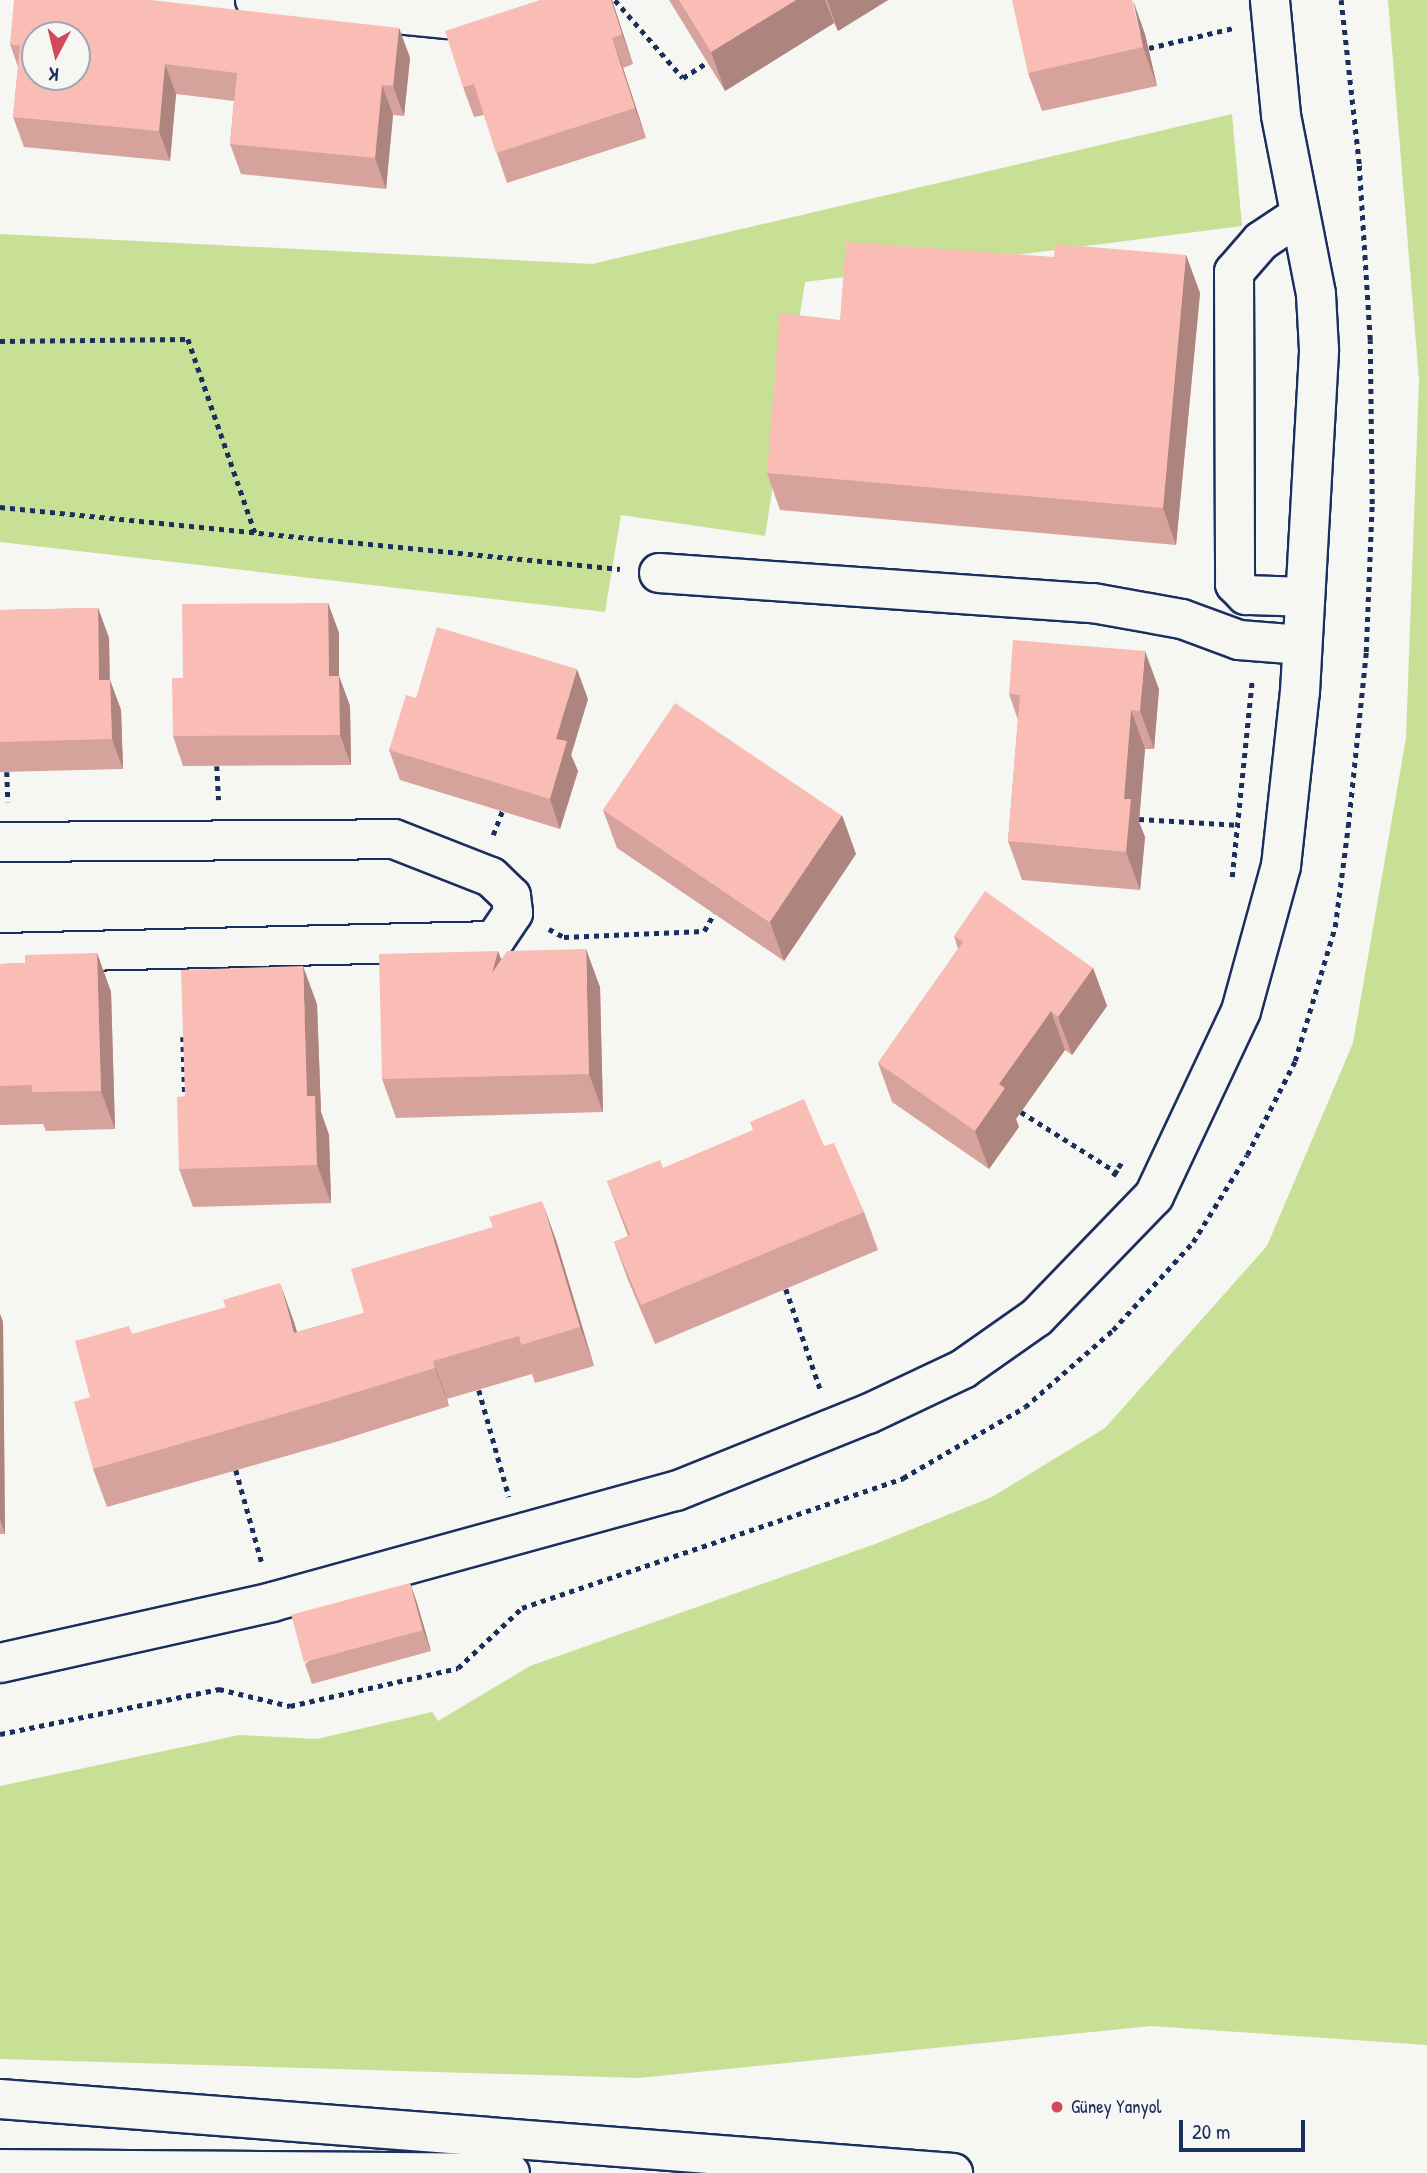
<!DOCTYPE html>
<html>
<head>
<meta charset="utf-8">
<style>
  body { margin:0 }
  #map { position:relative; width:1427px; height:2173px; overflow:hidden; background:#f6f6f2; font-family:"Patrick Hand",sans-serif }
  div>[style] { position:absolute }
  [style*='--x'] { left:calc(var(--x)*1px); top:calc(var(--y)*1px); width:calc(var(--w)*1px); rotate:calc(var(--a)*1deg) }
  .green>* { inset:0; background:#c8e096 }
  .path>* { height:4.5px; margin-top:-2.25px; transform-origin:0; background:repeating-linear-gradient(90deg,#1b2f5e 0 5px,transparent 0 10px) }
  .roads { filter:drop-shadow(2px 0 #1b2f5e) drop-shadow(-2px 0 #1b2f5e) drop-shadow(0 2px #1b2f5e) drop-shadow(0 -2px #1b2f5e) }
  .street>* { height:38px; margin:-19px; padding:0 19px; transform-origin:19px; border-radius:19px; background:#f6f6f2 }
  .primary>* { height:38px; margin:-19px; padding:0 19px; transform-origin:19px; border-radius:19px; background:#f6f6f2 }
  .wall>* { inset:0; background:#d6a39c }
  .shaded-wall>* { inset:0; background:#ae847f }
  .building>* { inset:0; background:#f9bdb5; transform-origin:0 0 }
  .dots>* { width:19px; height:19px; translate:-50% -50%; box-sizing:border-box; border:4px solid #f6f6f2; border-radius:50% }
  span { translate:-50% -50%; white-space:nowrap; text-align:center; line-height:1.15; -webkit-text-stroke:7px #f6f6f2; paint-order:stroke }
  .poi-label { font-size:19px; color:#1b2f5e }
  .left { translate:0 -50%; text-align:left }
  .north { position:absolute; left:21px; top:21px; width:70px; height:70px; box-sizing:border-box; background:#f6f6f2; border:2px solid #9ea6b7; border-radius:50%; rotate:187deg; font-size:19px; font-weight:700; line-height:28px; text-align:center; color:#1b2f5e }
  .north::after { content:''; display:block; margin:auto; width:24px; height:32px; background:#d1495b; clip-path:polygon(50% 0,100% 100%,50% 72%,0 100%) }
  .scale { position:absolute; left:1179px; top:2120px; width:126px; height:32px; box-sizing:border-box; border:4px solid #1b2f5e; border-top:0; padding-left:9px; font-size:21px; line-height:24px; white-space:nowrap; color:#1b2f5e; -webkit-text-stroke:5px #f6f6f2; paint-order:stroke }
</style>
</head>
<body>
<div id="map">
  <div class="green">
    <i style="clip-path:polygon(1388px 0,1427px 0,1427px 2045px,1151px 2026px,639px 2078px,0 2059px,0 1786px,239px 1735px,317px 1739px,432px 1712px,438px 1721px,530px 1666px,875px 1544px,992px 1497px,1105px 1428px,1267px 1246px,1353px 1043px,1406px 738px,1419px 380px)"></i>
    <i style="clip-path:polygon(1232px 114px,1242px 226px,805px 282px,765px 536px,621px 515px,605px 612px,0 542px,0 234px,592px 264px)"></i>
  </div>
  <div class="path">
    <i style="--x:615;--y:0;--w:103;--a:48.9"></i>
    <i style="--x:683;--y:78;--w:30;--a:-33"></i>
    <i style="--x:1149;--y:48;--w:86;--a:-13.4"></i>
    <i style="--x:0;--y:341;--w:188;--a:-0.6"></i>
    <i style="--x:188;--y:339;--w:205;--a:70.9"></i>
    <i style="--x:0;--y:507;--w:623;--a:5.71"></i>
    <i style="--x:217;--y:766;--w:34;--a:87"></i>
    <i style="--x:7;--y:772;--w:30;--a:88"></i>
    <i style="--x:1139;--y:819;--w:101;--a:3.4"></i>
    <i style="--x:493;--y:835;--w:26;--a:-69"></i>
    <i style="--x:1232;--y:877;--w:197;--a:-84.2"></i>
    <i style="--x:549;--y:929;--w:17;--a:28"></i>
    <i style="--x:564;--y:937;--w:140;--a:-2.5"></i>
    <i style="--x:704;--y:931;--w:20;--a:-60"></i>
    <i style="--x:183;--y:1037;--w:65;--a:88.2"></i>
    <i style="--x:1021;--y:1112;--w:115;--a:32.2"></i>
    <i style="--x:1113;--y:1176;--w:19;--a:-58"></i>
    <i style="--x:786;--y:1289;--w:108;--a:71.1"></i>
    <i style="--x:479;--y:1390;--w:111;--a:74.3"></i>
    <i style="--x:236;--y:1470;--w:97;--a:74.4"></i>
    <i style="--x:0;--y:1734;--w:224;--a:-11.6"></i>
    <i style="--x:219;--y:1689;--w:73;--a:13.5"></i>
    <i style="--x:290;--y:1706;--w:172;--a:-12.7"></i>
    <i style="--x:458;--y:1668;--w:88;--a:-43.2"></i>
    <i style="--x:522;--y:1608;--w:403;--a:-18.8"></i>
    <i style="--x:903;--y:1478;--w:141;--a:-30.2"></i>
    <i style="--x:1025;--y:1407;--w:117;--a:-41.2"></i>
    <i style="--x:1113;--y:1330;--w:119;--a:-47.7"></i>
    <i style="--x:1193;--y:1242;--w:102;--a:-58.2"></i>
    <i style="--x:1247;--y:1155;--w:106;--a:-62.9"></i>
    <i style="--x:1295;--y:1061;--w:140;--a:-73.4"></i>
    <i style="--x:1335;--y:927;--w:101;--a:-82.6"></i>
    <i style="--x:1348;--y:827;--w:176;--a:-84.1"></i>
    <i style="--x:1366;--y:652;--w:148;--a:-87.7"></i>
    <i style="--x:1372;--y:504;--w:164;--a:-90.7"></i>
    <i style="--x:1370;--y:340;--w:176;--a:-93.6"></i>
    <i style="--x:1359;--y:164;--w:165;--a:-96.3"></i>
  </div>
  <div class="roads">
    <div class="street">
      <i style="--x:255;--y:0;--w:193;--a:5.7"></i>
      <i style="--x:447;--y:19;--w:125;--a:-8.7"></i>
      <i style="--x:1300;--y:215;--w:47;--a:146.3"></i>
      <i style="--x:1261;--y:241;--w:41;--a:131.1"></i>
      <i style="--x:1234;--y:272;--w:312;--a:89.8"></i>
      <i style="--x:1235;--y:584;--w:16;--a:45"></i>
      <i style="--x:1246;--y:595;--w:59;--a:1.9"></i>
      <i style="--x:659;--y:573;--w:435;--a:4"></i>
      <i style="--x:1093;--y:603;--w:90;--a:10.2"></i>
      <i style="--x:1182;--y:619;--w:61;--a:20.2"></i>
      <i style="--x:1239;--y:640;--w:63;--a:4.5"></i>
      <i style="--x:0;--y:842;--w:394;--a:-0.4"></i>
      <i style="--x:394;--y:839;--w:104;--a:21.4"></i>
      <i style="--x:491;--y:877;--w:28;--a:44"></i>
      <i style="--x:511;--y:896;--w:17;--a:83"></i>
      <i style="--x:513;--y:913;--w:34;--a:124"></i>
      <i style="--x:494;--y:941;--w:494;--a:178.6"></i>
      <i style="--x:0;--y:1663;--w:279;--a:-12.6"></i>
      <i style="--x:272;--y:1602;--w:419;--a:-15.4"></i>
      <i style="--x:676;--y:1491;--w:207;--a:-21.9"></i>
      <i style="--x:868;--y:1414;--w:105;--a:-25.3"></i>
      <i style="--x:963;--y:1369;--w:90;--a:-35.1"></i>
      <i style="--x:1037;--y:1317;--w:168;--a:-46"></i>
      <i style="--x:1154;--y:1196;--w:204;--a:-64.8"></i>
      <i style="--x:1241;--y:1011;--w:150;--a:-74.6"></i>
      <i style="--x:1281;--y:866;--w:175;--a:-83.8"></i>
      <i style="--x:1300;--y:692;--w:343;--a:-86.8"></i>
      <i style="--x:1319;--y:350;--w:56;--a:-93.1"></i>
      <i style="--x:1316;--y:294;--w:182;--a:-101.1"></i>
      <i style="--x:1281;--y:115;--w:116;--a:-95.5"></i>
    </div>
    <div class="primary">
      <i style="--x:0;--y:2099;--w:956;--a:4.44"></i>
      <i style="--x:0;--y:2169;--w:510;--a:0.45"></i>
    </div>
  </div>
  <div class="wall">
    <i style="clip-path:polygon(540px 0,612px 0,633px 64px,623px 68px,646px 138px,507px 183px,484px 115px,474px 117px,463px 87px)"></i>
    <i style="clip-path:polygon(669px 0,888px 0,838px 31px,834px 23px,725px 91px)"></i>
    <i style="clip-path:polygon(399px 28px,410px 58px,404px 116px,393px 115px,386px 189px,241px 174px,230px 144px,234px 101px,176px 94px,170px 161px,24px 147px,13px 117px,18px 67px,10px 44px)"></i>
    <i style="clip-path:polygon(1145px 34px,1157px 86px,1042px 111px,1028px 73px)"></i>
    <i style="clip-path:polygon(1186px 255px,1200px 293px,1176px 545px,780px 510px,767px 473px,840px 320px,1054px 257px)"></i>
    <i style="clip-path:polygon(328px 603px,339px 633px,339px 676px,350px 706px,351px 765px,183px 766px,173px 736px,183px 678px)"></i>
    <i style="clip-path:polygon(98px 608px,109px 638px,110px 680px,121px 710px,123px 769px,0 772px,0 610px)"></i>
    <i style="clip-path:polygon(1159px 689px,1154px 749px,1145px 749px,1139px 822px,1145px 837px,1140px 890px,1022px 880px,1008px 841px,1018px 720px,1009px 694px)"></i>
    <i style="clip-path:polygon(416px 698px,588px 699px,571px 755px,578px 771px,560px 829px,400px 780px,389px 750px)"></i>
    <i style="clip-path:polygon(603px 810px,856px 854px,784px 961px,617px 848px)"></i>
    <i style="clip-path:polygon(954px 936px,1093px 968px,1107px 1006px,1072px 1055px,1065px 1050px,1016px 1119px,1019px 1127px,989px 1169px,892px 1102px,878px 1063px,958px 949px)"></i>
    <i style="clip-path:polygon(498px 951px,501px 959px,600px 987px,603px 1112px,396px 1118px,382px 1079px)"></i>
    <i style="clip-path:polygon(97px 953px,111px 992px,115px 1129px,46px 1131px,43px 1124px,0 1125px,0 964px,25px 963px)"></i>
    <i style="clip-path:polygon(317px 1004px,321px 1112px,329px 1135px,331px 1203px,193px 1207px,179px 1169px,185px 1096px)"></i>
    <i style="clip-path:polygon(824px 1146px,864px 1212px,878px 1250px,655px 1344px,628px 1280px,614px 1242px,628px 1236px,607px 1181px,663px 1168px)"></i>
    <i style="clip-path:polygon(556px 1240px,594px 1366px,535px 1383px,532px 1374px,447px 1399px,449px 1406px,339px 1441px,107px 1507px,93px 1469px,90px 1397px,132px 1334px,294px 1322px,297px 1332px,364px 1313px)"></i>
    <i style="clip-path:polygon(0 1314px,3px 1322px,5px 1534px,0 1534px)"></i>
    <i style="clip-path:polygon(410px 1583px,417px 1603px,431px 1651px,312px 1684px,305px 1664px)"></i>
  </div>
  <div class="shaded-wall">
    <i style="clip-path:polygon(611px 0,612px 0,633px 64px,622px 34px)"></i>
    <i style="clip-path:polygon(796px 0,825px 0,834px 23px,725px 91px,711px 52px)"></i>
    <i style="clip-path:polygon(827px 0,888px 0,838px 31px)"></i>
    <i style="clip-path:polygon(1133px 0,1145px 34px,1157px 86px,1143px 47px)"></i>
    <i style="clip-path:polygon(399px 28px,410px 58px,404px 116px,393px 86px)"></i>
    <i style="clip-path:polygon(612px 38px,623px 68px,646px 138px,635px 108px)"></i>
    <i style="clip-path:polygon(165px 64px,176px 94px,170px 161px,159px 131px)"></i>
    <i style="clip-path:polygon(382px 85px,393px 115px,386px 189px,375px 158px)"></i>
    <i style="clip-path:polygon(1186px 255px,1200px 293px,1176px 545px,1163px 508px)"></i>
    <i style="clip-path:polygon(328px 603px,339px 633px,339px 676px,350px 706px,351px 765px,340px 735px,329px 676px)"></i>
    <i style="clip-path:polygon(98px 608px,109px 638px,110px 710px,99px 680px)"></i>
    <i style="clip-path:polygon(1145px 651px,1159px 689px,1154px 749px,1140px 711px)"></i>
    <i style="clip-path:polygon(577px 669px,588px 699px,571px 755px,578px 771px,560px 829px,550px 799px,556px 739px)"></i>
    <i style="clip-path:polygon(110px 680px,121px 710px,123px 769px,112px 739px)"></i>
    <i style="clip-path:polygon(1131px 710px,1145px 749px,1139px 822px,1145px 837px,1140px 890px,1126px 852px,1124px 799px)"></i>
    <i style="clip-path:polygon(842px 815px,856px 854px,784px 961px,770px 922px)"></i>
    <i style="clip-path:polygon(586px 949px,600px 987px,603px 1112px,589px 1074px)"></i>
    <i style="clip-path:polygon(498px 951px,512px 990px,492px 973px)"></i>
    <i style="clip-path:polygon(97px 953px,111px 992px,115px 1129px,101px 1091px)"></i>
    <i style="clip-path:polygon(303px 966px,317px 1004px,321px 1112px,329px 1135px,331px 1203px,317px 1165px,307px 1096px)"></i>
    <i style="clip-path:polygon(1093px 968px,1107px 1006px,1072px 1055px,1058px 1017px)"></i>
    <i style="clip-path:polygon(1051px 1011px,1065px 1050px,1016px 1119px,1019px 1127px,989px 1169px,975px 1131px,999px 1084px)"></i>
    <i style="clip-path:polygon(542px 1201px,556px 1240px,594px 1366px,580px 1327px)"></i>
    <i style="clip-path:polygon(280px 1283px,294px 1322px,308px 1371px,294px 1333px)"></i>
    <i style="clip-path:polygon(0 1314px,3px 1322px,5px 1534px,0 1519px)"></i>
    <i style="clip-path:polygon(433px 1361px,447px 1399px,449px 1406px,435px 1368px)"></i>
    <i style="clip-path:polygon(410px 1583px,417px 1603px,431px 1651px,423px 1630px)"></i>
  </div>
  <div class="building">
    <i style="clip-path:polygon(evenodd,14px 0,150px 0,399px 28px,393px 86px,382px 85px,375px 158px,230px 144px,237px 73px,165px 64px,159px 131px,13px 117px,20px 46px,10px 44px,14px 0,35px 35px,77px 35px,77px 77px,35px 77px,35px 35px)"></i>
    <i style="clip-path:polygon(540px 0,611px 0,622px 34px,612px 38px,635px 108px,496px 153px,474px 84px,463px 87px,445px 31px)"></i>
    <i style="clip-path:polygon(679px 0,796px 0,711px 52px)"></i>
    <i style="clip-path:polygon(1012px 0,1132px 0,1143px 47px,1028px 73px)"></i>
    <i style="clip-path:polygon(846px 242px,1054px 257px,1055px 244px,1186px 255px,1163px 508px,767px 473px,780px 313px,840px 320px)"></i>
    <i style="clip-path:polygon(328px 603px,329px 676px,339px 676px,340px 735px,173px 736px,172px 678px,183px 678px,182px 604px)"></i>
    <i style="clip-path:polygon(98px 608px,99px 680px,110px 680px,112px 739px,0 742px,0 610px)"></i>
    <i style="clip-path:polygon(437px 627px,577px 669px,556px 739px,567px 741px,550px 799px,389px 750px,406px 695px,416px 698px)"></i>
    <i style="clip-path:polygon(1013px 640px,1145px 651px,1140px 711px,1131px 710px,1124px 799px,1131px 799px,1126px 852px,1008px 841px,1020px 695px,1009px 694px)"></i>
    <i style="left:675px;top:703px;width:201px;height:129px;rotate:34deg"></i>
    <i style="clip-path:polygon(985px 891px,1093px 968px,1058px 1017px,1051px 1011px,999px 1084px,1005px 1088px,975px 1131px,878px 1063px,963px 942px,954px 936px)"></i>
    <i style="clip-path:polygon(586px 949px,589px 1074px,382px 1079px,379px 954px,498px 951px,492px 973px,507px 951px)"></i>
    <i style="clip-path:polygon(97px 953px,101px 1091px,32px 1092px,32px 1085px,0 1086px,0 964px,25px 963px,25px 955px)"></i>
    <i style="clip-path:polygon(303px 966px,307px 1096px,315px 1096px,317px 1165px,179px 1169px,177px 1097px,185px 1096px,181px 970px)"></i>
    <i style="clip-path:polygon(804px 1099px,824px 1146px,834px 1143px,864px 1212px,641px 1305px,614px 1242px,630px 1235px,607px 1181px,660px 1160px,663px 1168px,753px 1130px,750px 1122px)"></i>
    <i style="clip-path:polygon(542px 1201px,580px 1327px,521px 1345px,519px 1336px,433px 1361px,435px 1368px,325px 1402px,93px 1469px,74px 1402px,90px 1397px,75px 1341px,129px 1326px,132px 1334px,226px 1307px,223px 1300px,280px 1283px,294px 1333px,364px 1313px,351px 1269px,493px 1227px,489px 1217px)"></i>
    <i style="left:410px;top:1583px;width:49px;height:123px;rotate:75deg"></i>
  </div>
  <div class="dots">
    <i style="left:1057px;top:2107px;background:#d1495b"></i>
  </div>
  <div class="poi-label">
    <span class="left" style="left:1071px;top:2107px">Güney Yanyol</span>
  </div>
  <div class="north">K</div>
  <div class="scale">20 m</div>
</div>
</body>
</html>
